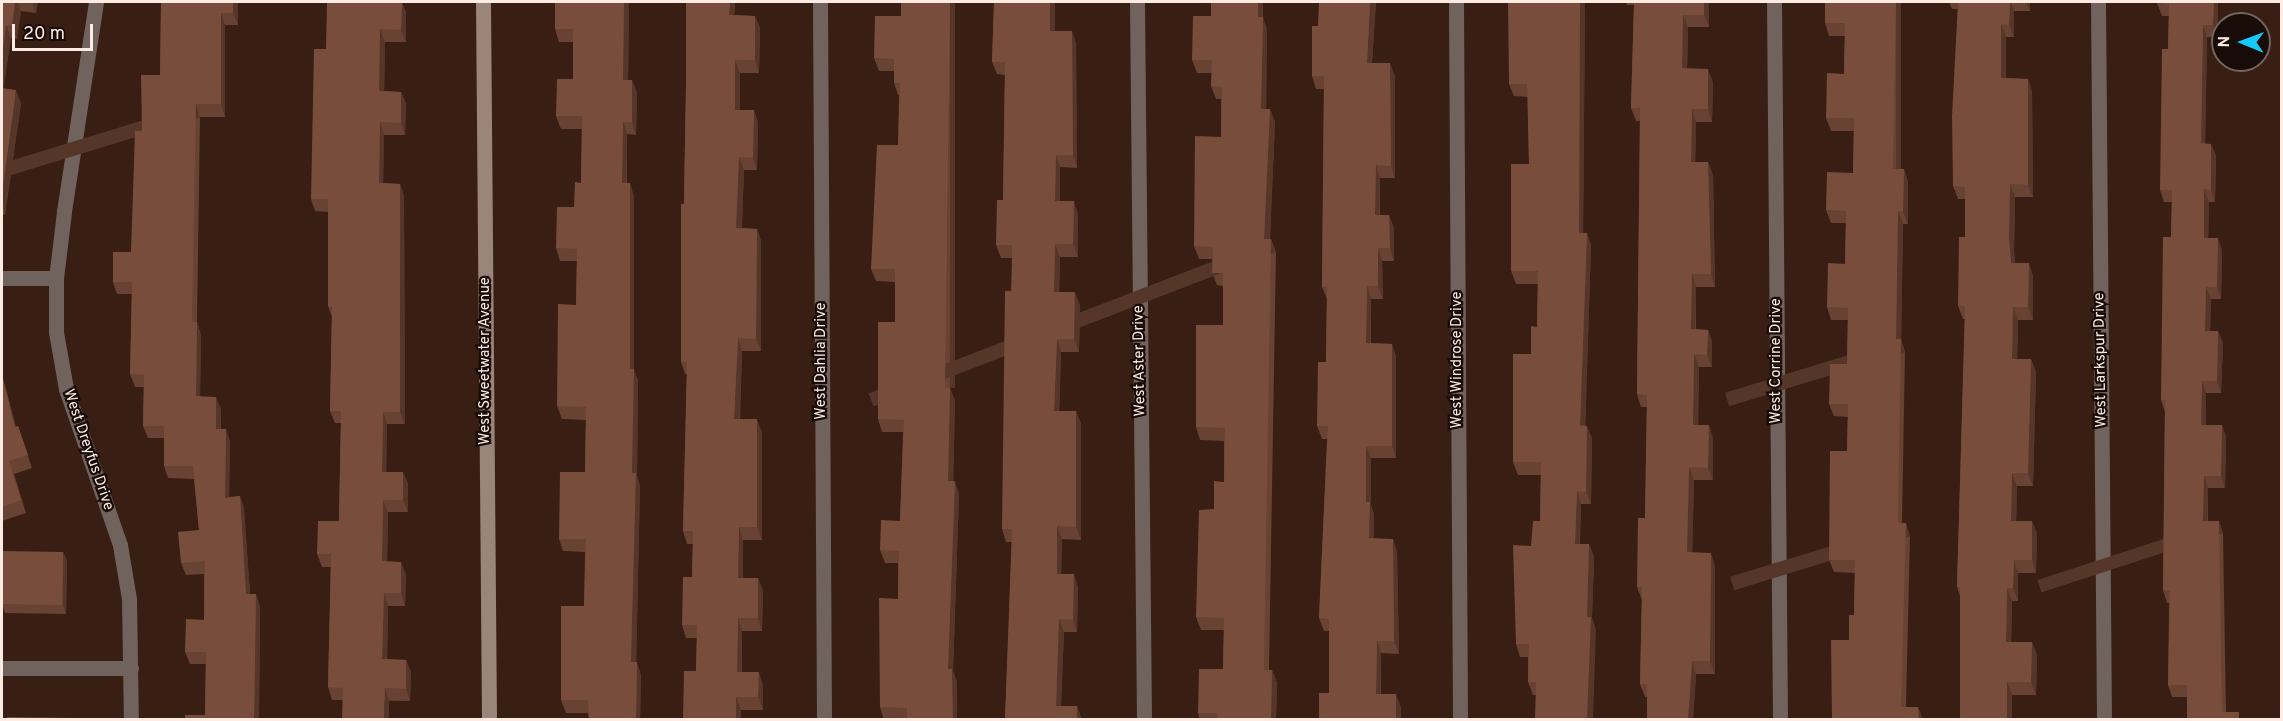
<!DOCTYPE html>
<html>
<head>
<meta charset="utf-8">
<style>
  body { margin:0 }
  #map { position:relative; width:2283px; height:721px; overflow:hidden; background:#381e13; font-family:Overpass,sans-serif }
  div>[style] { position:absolute }
  [style*='--x'] { left:calc(var(--x)*1px); top:calc(var(--y)*1px); width:calc(var(--w)*1px); rotate:calc(var(--a)*1deg) }
  .street>* { height:15px; margin:-7.5px; padding:0 7.5px; transform-origin:7.5px; border-radius:7.5px; background:#70625d }
  .secondary>* { height:15px; margin:-7.5px; padding:0 7.5px; transform-origin:7.5px; border-radius:7.5px; background:#9b857b }
  .wall>* { inset:0; background:#684233 }
  .shaded-wall>* { inset:0; background:#553629; transform-origin:0 0 }
  .building>* { inset:0; background:#794d3b; transform-origin:0 0 }
  span { translate:-50% -50%; white-space:nowrap; text-align:center; line-height:1.15; -webkit-text-stroke:4.5px #170c07; paint-order:stroke }
  .street-label { font-size:15px; color:#feebe4 }
  .frame { position:absolute; inset:0; border:3px solid #feebe4; pointer-events:none }
  .north { position:absolute; left:2211px; top:12px; width:60px; height:60px; box-sizing:border-box; background:#170c07; border:2px solid #73655f; border-radius:50%; rotate:271deg; font-size:16px; font-weight:700; line-height:24px; text-align:center; color:#feebe4 }
  .north::after { content:''; display:block; margin:auto; width:21px; height:27px; background:#15cafb; clip-path:polygon(50% 0,100% 100%,50% 72%,0 100%) }
  .scale { position:absolute; left:12px; top:24px; width:81px; height:27px; box-sizing:border-box; border:3px solid #feebe4; border-top:0; padding-left:8px; font-size:18px; line-height:21px; white-space:nowrap; color:#feebe4; -webkit-text-stroke:4px #170c07; paint-order:stroke }
</style>
</head>
<body>
<div id="map">
  <div class="street">
    <i style="--x:96;--y:2;--w:212;--a:98.7"></i>
    <i style="--x:64;--y:212;--w:66;--a:96.9"></i>
    <i style="--x:56;--y:278;--w:54;--a:90"></i>
    <i style="--x:56;--y:332;--w:58;--a:80"></i>
    <i style="--x:66;--y:389;--w:165;--a:70.9"></i>
    <i style="--x:120;--y:545;--w:55;--a:80.5"></i>
    <i style="--x:129;--y:599;--w:121;--a:89.1"></i>
    <i style="--x:820;--y:2;--w:718;--a:89.68"></i>
    <i style="--x:1137;--y:2;--w:718;--a:89.44"></i>
    <i style="--x:1456;--y:2;--w:718;--a:89.68"></i>
    <i style="--x:1774;--y:2;--w:718;--a:89.52"></i>
    <i style="--x:2098;--y:2;--w:718;--a:89.52"></i>
    <i style="--x:2;--y:278;--w:54;--a:0"></i>
    <i style="--x:2;--y:668;--w:129;--a:0"></i>
  </div>
  <div class="secondary">
    <i style="--x:483;--y:2;--w:718;--a:89.52"></i>
  </div>
  <div class="wall">
    <i style="clip-path:polygon(2px 2px,38px 2px,36px 13px,21px 11px,17px 39px,11px 38px,3px 88px,21px 103px,5px 215px,2px 214px)"></i>
    <i style="clip-path:polygon(161px 2px,238px 2px,238px 25px,225px 25px,225px 117px,200px 117px,197px 322px,201px 335px,200px 396px,221px 409px,221px 429px,230px 441px,229px 497px,240px 496px,244px 509px,250px 594px,260px 606px,259px 720px,185px 720px,205px 715px,206px 664px,190px 664px,185px 652px,204px 620px,204px 574px,186px 575px,181px 563px,199px 530px,194px 479px,168px 478px,164px 466px,164px 438px,148px 438px,143px 426px,144px 387px,135px 387px,130px 374px,132px 294px,117px 294px,113px 282px,131px 252px,142px 131px,160px 75px)"></i>
    <i style="clip-path:polygon(402px 2px,406px 13px,406px 42px,385px 42px,384px 91px,401px 92px,406px 104px,405px 135px,384px 135px,383px 183px,400px 184px,404px 196px,405px 424px,387px 424px,386px 472px,403px 472px,408px 484px,408px 512px,388px 512px,387px 561px,406px 574px,405px 606px,388px 606px,387px 659px,406px 660px,411px 672px,410px 701px,332px 700px,328px 687px,331px 567px,322px 567px,317px 554px,339px 521px,341px 423px,335px 423px,330px 411px,332px 317px,328px 306px,328px 212px,315px 211px,311px 199px,326px 49px)"></i>
    <i style="clip-path:polygon(629px 2px,628px 80px,632px 80px,637px 93px,636px 135px,627px 134px,627px 183px,634px 196px,634px 370px,638px 381px,637px 475px,640px 486px,636px 662px,641px 675px,640px 720px,589px 720px,588px 713px,566px 713px,561px 700px,584px 606px,585px 552px,563px 551px,559px 539px,585px 472px,586px 420px,562px 419px,557px 406px,576px 305px,577px 261px,560px 261px,556px 248px,574px 207px,581px 183px,582px 129px,561px 129px,556px 116px,573px 79px,573px 42px,559px 42px,555px 29px)"></i>
    <i style="clip-path:polygon(684px 2px,735px 2px,734px 15px,755px 16px,760px 28px,759px 73px,740px 73px,740px 110px,754px 110px,758px 123px,757px 170px,744px 170px,742px 228px,757px 229px,761px 241px,761px 351px,742px 351px,740px 419px,762px 432px,762px 540px,743px 540px,743px 578px,758px 578px,763px 591px,762px 631px,742px 631px,742px 672px,763px 685px,763px 710px,741px 710px,741px 720px,683px 720px,696px 671px,697px 638px,686px 638px,682px 625px,692px 577px,693px 544px,687px 544px,683px 531px,687px 374px,685px 374px,681px 362px,686px 85px,686px 2px)"></i>
    <i style="clip-path:polygon(955px 2px,950px 388px,955px 401px,953px 481px,959px 494px,953px 671px,957px 682px,957px 720px,884px 720px,880px 707px,898px 599px,898px 563px,885px 563px,880px 550px,900px 521px,903px 432px,882px 432px,878px 419px,895px 322px,895px 282px,876px 281px,871px 269px,898px 145px,899px 95px,898px 95px,894px 83px,894px 71px,879px 71px,874px 58px,901px 16px)"></i>
    <i style="clip-path:polygon(994px 2px,1055px 2px,1055px 31px,1076px 43px,1077px 168px,1060px 167px,1060px 201px,1078px 214px,1078px 257px,1060px 257px,1059px 292px,1080px 305px,1079px 352px,1061px 352px,1059px 411px,1076px 411px,1081px 424px,1081px 540px,1062px 539px,1061px 574px,1078px 587px,1077px 632px,1064px 632px,1061px 706px,1077px 706px,1082px 720px,1005px 720px,1012px 542px,1006px 542px,1002px 529px,1012px 258px,1001px 258px,996px 245px,1003px 200px,1005px 75px,997px 74px,992px 62px)"></i>
    <i style="clip-path:polygon(1263px 2px,1263px 17px,1267px 30px,1266px 109px,1270px 109px,1275px 122px,1270px 239px,1271px 239px,1276px 252px,1269px 670px,1272px 670px,1277px 683px,1276px 720px,1200px 720px,1198px 713px,1223px 669px,1224px 630px,1201px 630px,1196px 617px,1214px 509px,1224px 482px,1224px 441px,1200px 440px,1196px 427px,1223px 325px,1223px 286px,1217px 285px,1212px 273px,1212px 259px,1199px 259px,1194px 246px,1221px 137px,1221px 99px,1216px 99px,1211px 86px,1212px 73px,1197px 73px,1192px 60px,1211px 16px)"></i>
    <i style="clip-path:polygon(1376px 2px,1372px 63px,1395px 76px,1395px 178px,1380px 178px,1380px 215px,1389px 215px,1394px 228px,1394px 261px,1382px 261px,1383px 299px,1371px 299px,1371px 343px,1392px 344px,1396px 357px,1396px 458px,1371px 458px,1371px 505px,1374px 515px,1374px 538px,1397px 551px,1399px 654px,1381px 653px,1381px 694px,1401px 707px,1401px 720px,1319px 720px,1329px 693px,1329px 631px,1324px 631px,1319px 618px,1327px 439px,1322px 439px,1317px 426px,1326px 362px,1327px 299px,1322px 287px,1324px 89px,1316px 89px,1312px 76px,1318px 26px)"></i>
    <i style="clip-path:polygon(1585px 2px,1583px 233px,1587px 233px,1591px 246px,1585px 426px,1592px 438px,1591px 504px,1581px 504px,1580px 544px,1589px 544px,1594px 557px,1592px 618px,1596px 630px,1536px 695px,1533px 695px,1528px 682px,1528px 657px,1520px 657px,1516px 644px,1531px 546px,1540px 521px,1541px 475px,1518px 475px,1513px 462px,1531px 354px,1537px 327px,1538px 284px,1516px 284px,1511px 271px,1529px 164px,1528px 97px,1514px 96px,1509px 84px)"></i>
    <i style="clip-path:polygon(1626px 2px,1709px 2px,1709px 27px,1688px 27px,1687px 69px,1713px 82px,1712px 122px,1696px 122px,1695px 162px,1708px 162px,1713px 175px,1715px 287px,1696px 287px,1696px 329px,1708px 330px,1712px 342px,1712px 367px,1699px 367px,1698px 425px,1713px 438px,1713px 480px,1694px 480px,1692px 552px,1715px 566px,1715px 674px,1696px 674px,1693px 720px,1647px 720px,1647px 697px,1645px 697px,1640px 684px,1642px 600px,1637px 587px,1645px 518px,1647px 407px,1641px 407px,1637px 394px,1640px 121px,1636px 121px,1631px 108px,1634px 5px,1627px 5px)"></i>
    <i style="clip-path:polygon(1901px 2px,1898px 169px,1904px 169px,1908px 182px,1908px 224px,1903px 224px,1901px 339px,1905px 352px,1902px 523px,1906px 523px,1910px 536px,1906px 707px,1918px 707px,1923px 720px,1832px 720px,1854px 615px,1855px 573px,1834px 572px,1829px 560px,1847px 451px,1848px 417px,1834px 416px,1829px 404px,1847px 364px,1848px 320px,1831px 320px,1827px 307px,1845px 264px,1846px 223px,1831px 223px,1826px 210px,1853px 173px,1854px 131px,1831px 131px,1826px 118px,1844px 74px,1845px 36px,1829px 36px,1825px 23px)"></i>
    <i style="clip-path:polygon(1949px 2px,2030px 2px,2030px 11px,2014px 11px,2014px 37px,2006px 37px,2006px 78px,2028px 79px,2032px 91px,2033px 197px,2015px 197px,2014px 250px,2015px 263px,2029px 263px,2033px 276px,2033px 320px,2018px 320px,2017px 359px,2031px 359px,2036px 372px,2033px 486px,2017px 486px,2016px 521px,2032px 521px,2037px 534px,2036px 573px,2018px 573px,2018px 601px,2012px 601px,2011px 642px,2032px 642px,2037px 655px,2036px 695px,2012px 695px,2012px 720px,1960px 720px,1960px 596px,1957px 587px,1965px 319px,1963px 319px,1958px 306px,1965px 237px,1965px 199px,1958px 199px,1953px 186px,1958px 9px,1952px 9px)"></i>
    <i style="clip-path:polygon(2218px 2px,2218px 37px,2207px 37px,2205px 144px,2211px 144px,2216px 156px,2215px 202px,2209px 202px,2208px 238px,2222px 250px,2221px 299px,2211px 299px,2210px 331px,2218px 331px,2223px 343px,2221px 393px,2206px 393px,2206px 425px,2222px 425px,2226px 437px,2225px 488px,2208px 488px,2208px 521px,2219px 521px,2223px 533px,2226px 712px,2241px 720px,2187px 697px,2172px 697px,2168px 685px,2169px 603px,2167px 603px,2163px 590px,2165px 412px,2161px 400px,2171px 237px,2172px 202px,2164px 202px,2160px 190px,2168px 49px,2169px 16px,2162px 16px,2157px 3px)"></i>
    <i style="clip-path:polygon(2px 374px,16px 427px,18px 426px,32px 468px,14px 474px,26px 513px,2px 521px)"></i>
    <i style="clip-path:polygon(63px 552px,67px 561px,66px 614px,5px 613px,2px 604px)"></i>
  </div>
  <div class="shaded-wall">
    <i style="clip-path:polygon(15px 2px,17px 2px,21px 11px,17px 39px,12px 26px)"></i>
    <i style="clip-path:polygon(32px 2px,38px 2px,36px 13px)"></i>
    <i style="clip-path:polygon(233px 2px,238px 2px,238px 25px,233px 13px)"></i>
    <i style="clip-path:polygon(402px 2px,406px 13px,406px 42px,401px 30px)"></i>
    <i style="clip-path:polygon(624px 2px,629px 2px,628px 93px,623px 80px)"></i>
    <i style="clip-path:polygon(730px 2px,735px 2px,734px 28px,729px 15px)"></i>
    <i style="left:950px;top:2px;width:5px;height:386px"></i>
    <i style="clip-path:polygon(1050px 2px,1055px 2px,1055px 44px,1050px 31px)"></i>
    <i style="clip-path:polygon(1258px 2px,1263px 2px,1262px 30px,1258px 17px)"></i>
    <i style="clip-path:polygon(1370px 2px,1376px 2px,1371px 76px,1367px 63px)"></i>
    <i style="clip-path:polygon(1580px 2px,1585px 2px,1583px 246px,1579px 233px)"></i>
    <i style="clip-path:polygon(1704px 2px,1709px 2px,1709px 27px,1704px 15px)"></i>
    <i style="left:1896px;top:2px;width:5px;height:167px"></i>
    <i style="clip-path:polygon(2010px 2px,2011px 2px,2014px 11px,2014px 37px,2009px 25px)"></i>
    <i style="clip-path:polygon(2026px 2px,2030px 2px,2030px 11px)"></i>
    <i style="clip-path:polygon(2214px 2px,2218px 2px,2218px 37px,2213px 25px)"></i>
    <i style="clip-path:polygon(221px 13px,225px 25px,225px 117px,221px 104px)"></i>
    <i style="clip-path:polygon(1683px 15px,1688px 27px,1687px 81px,1682px 68px)"></i>
    <i style="clip-path:polygon(755px 16px,760px 28px,759px 73px,755px 60px)"></i>
    <i style="clip-path:polygon(1263px 17px,1267px 30px,1266px 122px,1261px 109px)"></i>
    <i style="clip-path:polygon(2001px 24px,2006px 37px,2006px 91px,2001px 78px)"></i>
    <i style="clip-path:polygon(6px 25px,11px 38px,2px 100px,2px 57px)"></i>
    <i style="clip-path:polygon(2203px 25px,2207px 37px,2205px 156px,2201px 143px)"></i>
    <i style="clip-path:polygon(380px 29px,385px 42px,384px 104px,379px 91px)"></i>
    <i style="clip-path:polygon(1072px 31px,1076px 43px,1077px 168px,1073px 155px)"></i>
    <i style="clip-path:polygon(735px 60px,740px 73px,740px 123px,735px 110px)"></i>
    <i style="clip-path:polygon(1390px 63px,1395px 76px,1395px 178px,1391px 166px)"></i>
    <i style="clip-path:polygon(1708px 69px,1713px 82px,1712px 122px,1708px 109px)"></i>
    <i style="clip-path:polygon(2028px 79px,2032px 91px,2033px 197px,2028px 185px)"></i>
    <i style="clip-path:polygon(632px 80px,637px 93px,636px 135px,632px 122px)"></i>
    <i style="clip-path:polygon(16px 90px,21px 103px,5px 215px,2px 205px,2px 193px)"></i>
    <i style="clip-path:polygon(401px 92px,406px 104px,405px 135px,401px 123px)"></i>
    <i style="left:196px;top:104px;width:14px;height:218px;rotate:73deg"></i>
    <i style="clip-path:polygon(1270px 109px,1275px 122px,1269px 252px,1264px 239px)"></i>
    <i style="clip-path:polygon(1692px 109px,1696px 122px,1695px 175px,1691px 162px)"></i>
    <i style="clip-path:polygon(754px 110px,758px 123px,757px 170px,753px 158px)"></i>
    <i style="clip-path:polygon(380px 122px,384px 135px,383px 196px,379px 183px)"></i>
    <i style="clip-path:polygon(623px 122px,627px 134px,626px 196px,622px 183px)"></i>
    <i style="clip-path:polygon(2211px 144px,2216px 156px,2215px 202px,2211px 190px)"></i>
    <i style="clip-path:polygon(1056px 155px,1060px 167px,1060px 214px,1055px 201px)"></i>
    <i style="clip-path:polygon(739px 157px,744px 170px,741px 241px,736px 228px)"></i>
    <i style="clip-path:polygon(1708px 162px,1713px 175px,1715px 287px,1711px 274px)"></i>
    <i style="clip-path:polygon(1376px 165px,1380px 178px,1379px 228px,1375px 215px)"></i>
    <i style="clip-path:polygon(1904px 169px,1908px 182px,1908px 224px,1903px 212px)"></i>
    <i style="clip-path:polygon(630px 183px,634px 196px,634px 370px,638px 381px,637px 475px,640px 486px,636px 675px,631px 662px,632px 473px,630px 369px)"></i>
    <i style="clip-path:polygon(400px 184px,404px 196px,405px 424px,400px 412px)"></i>
    <i style="clip-path:polygon(2010px 184px,2015px 197px,2014px 250px,2016px 275px,2011px 263px,2009px 238px)"></i>
    <i style="clip-path:polygon(2204px 189px,2209px 202px,2208px 250px,2204px 238px)"></i>
    <i style="clip-path:polygon(1074px 201px,1078px 214px,1078px 257px,1073px 244px)"></i>
    <i style="clip-path:polygon(1898px 211px,1903px 224px,1901px 351px,1896px 339px)"></i>
    <i style="clip-path:polygon(1389px 215px,1394px 228px,1394px 261px,1390px 248px)"></i>
    <i style="clip-path:polygon(757px 229px,761px 241px,761px 351px,756px 339px)"></i>
    <i style="clip-path:polygon(1587px 233px,1591px 246px,1585px 438px,1580px 425px)"></i>
    <i style="clip-path:polygon(2218px 238px,2222px 250px,2221px 299px,2217px 287px)"></i>
    <i style="left:1271px;top:239px;width:14px;height:431px;rotate:69deg"></i>
    <i style="clip-path:polygon(1055px 244px,1060px 257px,1059px 305px,1054px 292px)"></i>
    <i style="clip-path:polygon(1378px 248px,1382px 261px,1383px 299px,1378px 286px)"></i>
    <i style="clip-path:polygon(2029px 263px,2033px 276px,2033px 320px,2028px 307px)"></i>
    <i style="clip-path:polygon(1692px 274px,1696px 287px,1695px 342px,1691px 329px)"></i>
    <i style="clip-path:polygon(1367px 286px,1371px 299px,1370px 356px,1366px 343px)"></i>
    <i style="clip-path:polygon(2206px 287px,2211px 299px,2210px 343px,2205px 331px)"></i>
    <i style="clip-path:polygon(1075px 292px,1080px 305px,1079px 352px,1074px 339px)"></i>
    <i style="clip-path:polygon(2013px 307px,2018px 320px,2017px 371px,2012px 359px)"></i>
    <i style="clip-path:polygon(197px 322px,201px 335px,200px 409px,196px 396px)"></i>
    <i style="clip-path:polygon(1708px 330px,1712px 342px,1712px 367px,1707px 355px)"></i>
    <i style="clip-path:polygon(2218px 331px,2223px 343px,2221px 393px,2217px 381px)"></i>
    <i style="clip-path:polygon(738px 338px,742px 351px,739px 431px,734px 419px)"></i>
    <i style="clip-path:polygon(1057px 339px,1061px 352px,1059px 424px,1054px 411px)"></i>
    <i style="left:1901px;top:339px;width:14px;height:184px;rotate:73deg"></i>
    <i style="clip-path:polygon(1392px 344px,1396px 357px,1396px 458px,1392px 446px)"></i>
    <i style="clip-path:polygon(1694px 354px,1699px 367px,1698px 438px,1693px 425px)"></i>
    <i style="clip-path:polygon(2031px 359px,2036px 372px,2033px 486px,2028px 473px)"></i>
    <i style="clip-path:polygon(2px 374px,4px 381px,19px 440px,15px 427px)"></i>
    <i style="clip-path:polygon(2202px 381px,2206px 393px,2206px 437px,2201px 425px)"></i>
    <i style="clip-path:polygon(950px 388px,955px 401px,953px 494px,948px 481px)"></i>
    <i style="clip-path:polygon(216px 397px,221px 409px,220px 441px,216px 429px)"></i>
    <i style="clip-path:polygon(1076px 411px,1081px 424px,1081px 540px,1076px 527px)"></i>
    <i style="clip-path:polygon(383px 412px,387px 424px,386px 484px,382px 472px)"></i>
    <i style="clip-path:polygon(757px 419px,762px 432px,762px 540px,757px 527px)"></i>
    <i style="clip-path:polygon(1709px 425px,1713px 438px,1713px 480px,1708px 468px)"></i>
    <i style="clip-path:polygon(2222px 425px,2226px 437px,2225px 488px,2221px 476px)"></i>
    <i style="clip-path:polygon(1587px 426px,1592px 438px,1591px 504px,1586px 492px)"></i>
    <i style="clip-path:polygon(226px 429px,230px 441px,229px 510px,225px 498px)"></i>
    <i style="clip-path:polygon(1366px 446px,1371px 458px,1371px 505px,1374px 515px,1374px 551px,1369px 538px,1366px 502px)"></i>
    <i style="clip-path:polygon(1689px 467px,1694px 480px,1692px 565px,1687px 552px)"></i>
    <i style="clip-path:polygon(403px 472px,408px 484px,408px 512px,403px 500px)"></i>
    <i style="clip-path:polygon(2012px 473px,2017px 486px,2016px 534px,2011px 521px)"></i>
    <i style="clip-path:polygon(2204px 476px,2208px 488px,2207px 533px,2203px 521px)"></i>
    <i style="clip-path:polygon(955px 481px,959px 494px,953px 671px,957px 682px,957px 720px,953px 720px,948px 669px)"></i>
    <i style="clip-path:polygon(1577px 491px,1581px 504px,1579px 556px,1575px 544px)"></i>
    <i style="clip-path:polygon(240px 496px,244px 509px,251px 606px,246px 594px)"></i>
    <i style="clip-path:polygon(383px 500px,388px 512px,387px 574px,382px 561px)"></i>
    <i style="clip-path:polygon(2032px 521px,2037px 534px,2036px 573px,2032px 560px)"></i>
    <i style="left:2219px;top:521px;width:13px;height:191px;rotate:72deg"></i>
    <i style="left:1906px;top:523px;width:14px;height:184px;rotate:73deg"></i>
    <i style="clip-path:polygon(1057px 526px,1062px 539px,1061px 586px,1057px 574px)"></i>
    <i style="clip-path:polygon(739px 527px,743px 540px,743px 590px,738px 578px)"></i>
    <i style="clip-path:polygon(1393px 539px,1397px 551px,1399px 654px,1394px 641px)"></i>
    <i style="clip-path:polygon(1589px 544px,1594px 557px,1592px 618px,1596px 630px,1593px 720px,1587px 720px,1587px 617px)"></i>
    <i style="clip-path:polygon(63px 552px,67px 561px,66px 614px,63px 605px)"></i>
    <i style="clip-path:polygon(1711px 553px,1715px 566px,1715px 674px,1710px 661px)"></i>
    <i style="clip-path:polygon(2014px 560px,2018px 573px,2018px 601px,2013px 588px)"></i>
    <i style="clip-path:polygon(401px 562px,406px 574px,405px 606px,401px 593px)"></i>
    <i style="clip-path:polygon(1074px 574px,1078px 587px,1077px 632px,1073px 620px)"></i>
    <i style="clip-path:polygon(758px 578px,763px 591px,762px 631px,758px 618px)"></i>
    <i style="clip-path:polygon(2007px 588px,2012px 601px,2011px 655px,2006px 642px)"></i>
    <i style="clip-path:polygon(384px 593px,388px 606px,387px 672px,382px 659px)"></i>
    <i style="clip-path:polygon(256px 594px,260px 606px,259px 720px,254px 720px)"></i>
    <i style="clip-path:polygon(738px 618px,742px 631px,741px 685px,737px 672px)"></i>
    <i style="clip-path:polygon(1059px 619px,1064px 632px,1060px 719px,1056px 706px)"></i>
    <i style="clip-path:polygon(1377px 641px,1381px 653px,1380px 707px,1376px 694px)"></i>
    <i style="clip-path:polygon(2032px 642px,2037px 655px,2036px 695px,2031px 682px)"></i>
    <i style="clip-path:polygon(406px 660px,411px 672px,410px 701px,406px 689px)"></i>
    <i style="clip-path:polygon(1692px 661px,1696px 674px,1693px 720px,1688px 720px)"></i>
    <i style="clip-path:polygon(637px 662px,641px 675px,640px 720px,636px 720px)"></i>
    <i style="clip-path:polygon(1272px 670px,1277px 683px,1276px 720px,1271px 720px)"></i>
    <i style="clip-path:polygon(759px 672px,763px 685px,763px 710px,758px 697px)"></i>
    <i style="clip-path:polygon(2007px 682px,2012px 695px,2012px 720px,2007px 720px)"></i>
    <i style="clip-path:polygon(385px 688px,389px 701px,389px 720px,384px 720px)"></i>
    <i style="clip-path:polygon(1396px 694px,1401px 707px,1401px 720px,1396px 720px)"></i>
    <i style="clip-path:polygon(736px 697px,741px 710px,741px 720px,736px 720px)"></i>
    <i style="clip-path:polygon(1077px 706px,1082px 720px,1077px 720px)"></i>
    <i style="clip-path:polygon(1918px 707px,1923px 720px,1919px 720px)"></i>
  </div>
  <div class="building">
    <i style="clip-path:polygon(2px 2px,15px 2px,12px 26px,6px 25px,2px 57px)"></i>
    <i style="clip-path:polygon(161px 2px,233px 2px,233px 13px,221px 13px,221px 104px,196px 104px,192px 322px,197px 322px,196px 396px,216px 397px,216px 429px,226px 429px,225px 498px,240px 496px,246px 594px,256px 594px,254px 720px,185px 720px,185px 715px,205px 715px,206px 652px,185px 652px,186px 619px,204px 620px,205px 561px,181px 563px,178px 532px,199px 530px,193px 466px,164px 466px,164px 426px,143px 426px,144px 375px,130px 374px,132px 282px,113px 282px,113px 252px,131px 252px,135px 131px,142px 131px,141px 75px,160px 75px)"></i>
    <i style="clip-path:polygon(327px 2px,402px 2px,401px 30px,380px 29px,379px 91px,401px 92px,401px 123px,380px 122px,379px 183px,400px 184px,400px 412px,383px 412px,382px 472px,403px 472px,403px 500px,383px 500px,382px 561px,401px 562px,401px 593px,384px 593px,382px 659px,406px 660px,406px 689px,385px 688px,384px 720px,342px 720px,343px 688px,328px 687px,331px 554px,317px 554px,318px 521px,339px 521px,341px 411px,330px 411px,332px 307px,328px 306px,328px 199px,311px 199px,314px 49px,326px 49px)"></i>
    <i style="clip-path:polygon(555px 2px,624px 2px,623px 80px,632px 80px,632px 122px,623px 122px,622px 183px,630px 183px,630px 369px,634px 369px,632px 473px,636px 473px,631px 662px,637px 662px,636px 720px,589px 720px,588px 700px,561px 700px,561px 606px,584px 606px,586px 539px,559px 539px,560px 472px,585px 472px,586px 407px,557px 406px,558px 304px,576px 305px,577px 249px,556px 248px,557px 207px,574px 207px,575px 182px,581px 183px,582px 116px,556px 116px,557px 79px,573px 79px,573px 29px,555px 29px)"></i>
    <i style="clip-path:polygon(686px 2px,730px 2px,729px 15px,755px 16px,755px 60px,735px 60px,735px 110px,754px 110px,753px 158px,739px 157px,736px 228px,757px 229px,756px 339px,738px 338px,734px 419px,757px 419px,757px 527px,739px 527px,738px 578px,758px 578px,758px 618px,738px 618px,737px 672px,759px 672px,758px 697px,736px 697px,736px 720px,683px 720px,684px 671px,696px 671px,697px 625px,682px 625px,683px 577px,692px 577px,693px 531px,683px 531px,687px 362px,681px 362px,681px 204px,684px 204px,686px 85px)"></i>
    <i style="clip-path:polygon(901px 2px,950px 2px,945px 388px,950px 388px,948px 481px,955px 481px,948px 669px,952px 669px,953px 720px,907px 720px,907px 708px,880px 707px,879px 598px,898px 599px,899px 551px,880px 550px,881px 520px,900px 521px,904px 420px,878px 419px,878px 322px,895px 322px,895px 269px,871px 269px,877px 145px,898px 145px,900px 83px,894px 83px,894px 59px,874px 58px,875px 16px,901px 16px)"></i>
    <i style="clip-path:polygon(994px 2px,1050px 2px,1050px 31px,1072px 31px,1073px 155px,1056px 155px,1055px 201px,1074px 201px,1073px 244px,1055px 244px,1054px 292px,1075px 292px,1074px 339px,1057px 339px,1054px 411px,1076px 411px,1076px 527px,1057px 526px,1057px 574px,1074px 574px,1073px 620px,1059px 619px,1056px 706px,1077px 706px,1077px 720px,1005px 720px,1012px 529px,1002px 529px,1005px 291px,1012px 291px,1012px 245px,996px 245px,997px 200px,1003px 200px,1005px 62px,992px 62px)"></i>
    <i style="clip-path:polygon(1211px 2px,1258px 2px,1258px 17px,1263px 17px,1261px 109px,1270px 109px,1264px 239px,1271px 239px,1264px 670px,1272px 670px,1271px 720px,1218px 720px,1217px 713px,1198px 713px,1199px 669px,1223px 669px,1224px 618px,1196px 617px,1199px 510px,1214px 509px,1214px 481px,1224px 482px,1225px 428px,1196px 427px,1196px 325px,1223px 325px,1223px 273px,1212px 273px,1213px 247px,1194px 246px,1195px 136px,1221px 137px,1222px 87px,1211px 86px,1212px 60px,1192px 60px,1193px 16px,1211px 16px)"></i>
    <i style="clip-path:polygon(1319px 2px,1370px 2px,1367px 63px,1390px 63px,1391px 166px,1376px 165px,1375px 215px,1389px 215px,1390px 248px,1378px 248px,1378px 286px,1367px 286px,1366px 343px,1392px 344px,1392px 446px,1366px 446px,1366px 502px,1370px 502px,1369px 538px,1393px 539px,1394px 641px,1377px 641px,1376px 694px,1396px 694px,1396px 720px,1319px 720px,1319px 693px,1329px 693px,1329px 619px,1319px 618px,1328px 426px,1317px 426px,1318px 362px,1326px 362px,1327px 286px,1322px 287px,1324px 76px,1312px 76px,1312px 26px,1318px 26px)"></i>
    <i style="clip-path:polygon(1508px 2px,1580px 2px,1579px 233px,1587px 233px,1580px 425px,1587px 426px,1586px 492px,1577px 491px,1575px 544px,1589px 544px,1587px 617px,1591px 617px,1587px 720px,1535px 720px,1536px 682px,1528px 682px,1529px 644px,1516px 644px,1513px 545px,1531px 546px,1533px 521px,1540px 521px,1541px 462px,1513px 462px,1513px 354px,1531px 354px,1531px 326px,1537px 327px,1538px 271px,1511px 271px,1511px 164px,1529px 164px,1527px 84px,1509px 84px)"></i>
    <i style="clip-path:polygon(1634px 2px,1704px 2px,1704px 15px,1683px 15px,1682px 68px,1708px 69px,1708px 109px,1692px 109px,1691px 162px,1708px 162px,1711px 274px,1692px 274px,1691px 329px,1708px 330px,1707px 355px,1694px 354px,1693px 425px,1709px 425px,1708px 468px,1689px 467px,1687px 552px,1711px 553px,1710px 661px,1692px 661px,1688px 720px,1647px 720px,1647px 684px,1640px 684px,1642px 587px,1637px 587px,1638px 518px,1645px 518px,1647px 395px,1637px 394px,1640px 108px,1631px 108px)"></i>
    <i style="clip-path:polygon(1825px 2px,1896px 2px,1893px 169px,1904px 169px,1903px 212px,1898px 211px,1896px 339px,1901px 339px,1898px 523px,1906px 523px,1901px 707px,1918px 707px,1919px 720px,1832px 720px,1831px 640px,1849px 640px,1849px 615px,1854px 615px,1855px 560px,1829px 560px,1830px 451px,1847px 451px,1848px 404px,1829px 404px,1830px 364px,1847px 364px,1848px 308px,1827px 307px,1828px 263px,1845px 264px,1846px 211px,1826px 210px,1827px 172px,1853px 173px,1854px 118px,1826px 118px,1827px 73px,1844px 74px,1845px 23px,1825px 23px)"></i>
    <i style="clip-path:polygon(1958px 2px,2010px 2px,2009px 25px,2001px 24px,2001px 78px,2028px 79px,2028px 185px,2010px 184px,2009px 238px,2011px 263px,2029px 263px,2028px 307px,2013px 307px,2012px 359px,2031px 359px,2028px 473px,2012px 473px,2011px 521px,2032px 521px,2032px 560px,2014px 560px,2013px 588px,2007px 588px,2006px 642px,2032px 642px,2031px 682px,2007px 682px,2007px 720px,1960px 720px,1960px 587px,1957px 587px,1965px 306px,1958px 306px,1959px 237px,1965px 237px,1965px 187px,1953px 186px,1952px 116px)"></i>
    <i style="clip-path:polygon(2157px 2px,2214px 2px,2213px 25px,2203px 25px,2201px 143px,2211px 144px,2211px 190px,2204px 189px,2204px 238px,2218px 238px,2217px 287px,2206px 287px,2205px 331px,2218px 331px,2217px 381px,2202px 381px,2201px 425px,2222px 425px,2221px 476px,2204px 476px,2203px 521px,2219px 521px,2222px 712px,2239px 712px,2239px 720px,2187px 720px,2187px 685px,2168px 685px,2170px 591px,2163px 590px,2165px 400px,2161px 400px,2163px 237px,2171px 237px,2172px 190px,2160px 190px,2162px 49px,2168px 49px,2169px 4px,2157px 3px)"></i>
    <i style="clip-path:polygon(2px 88px,16px 90px,2px 193px)"></i>
    <i style="clip-path:polygon(2px 376px,15px 427px,18px 426px,28px 455px,9px 461px,21px 500px,2px 507px)"></i>
    <i style="left:3px;top:551px;width:60px;height:53px;rotate:1deg"></i>
    <i style="clip-path:polygon(7px 717px,79px 718px,79px 720px,7px 720px)"></i>
  </div>
  <div class="street-label">
    <span style="left:1458px;top:360px;rotate:-90deg">West Windrose Drive</span>
    <span style="left:2101px;top:360px;rotate:-91deg">West Larkspur Drive</span>
    <span style="left:486px;top:361px;rotate:-90deg">West Sweetwater Avenue</span>
    <span style="left:822px;top:361px;rotate:-90deg">West Dahlia Drive</span>
    <span style="left:1140px;top:361px;rotate:-91deg">West Aster Drive</span>
    <span style="left:1777px;top:361px;rotate:-90deg">West Corrine Drive</span>
    <span style="left:88px;top:450px;rotate:71deg">West Dreyfus Drive</span>
  </div>
  <div class="frame"></div>
  <div class="north">N</div>
  <div class="scale">20 m</div>
</div>
</body>
</html>
